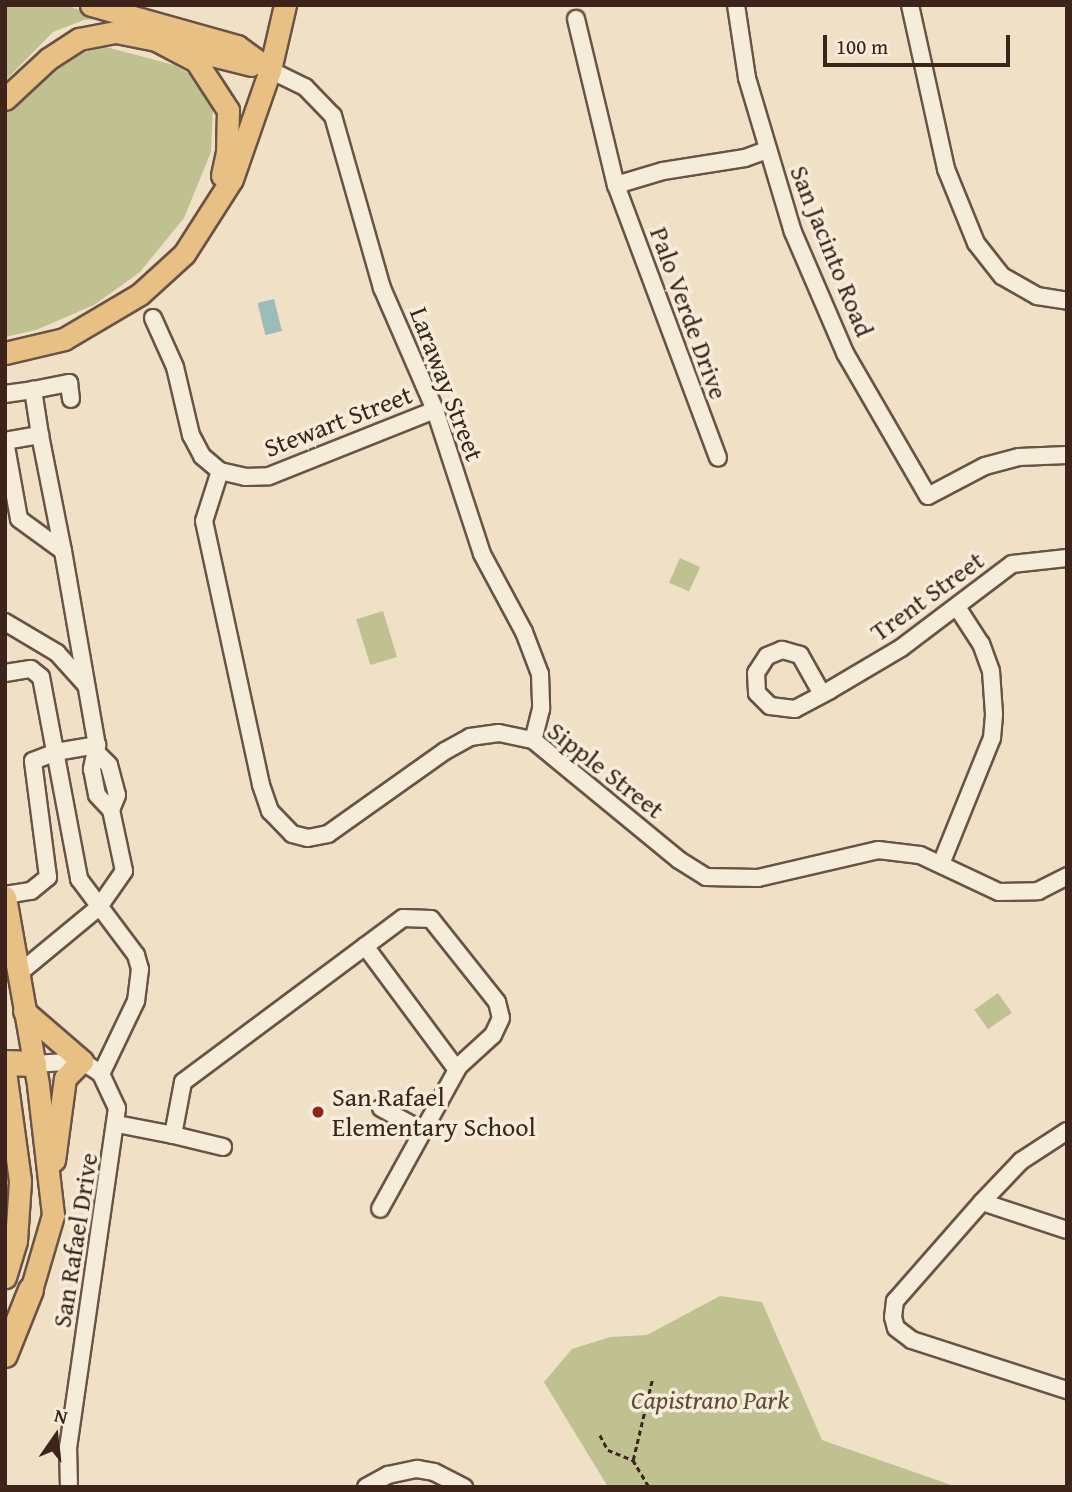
<!DOCTYPE html>
<html>
<head>
<meta charset="utf-8">
<style>
  body { margin:0 }
  #map { position:relative; width:1072px; height:1492px; overflow:hidden; background:#f0e1c6; font-family:"Gentium Book Plus",serif }
  div>[style] { position:absolute }
  [style*='--x'] { left:calc(var(--x)*1px); top:calc(var(--y)*1px); width:calc(var(--w)*1px); rotate:calc(var(--a)*1deg) }
  .green>* { inset:0; background:#bfc191; transform-origin:0 0 }
  .water>* { inset:0; background:#9bbcb9; transform-origin:0 0 }
  .path>* { height:2.5px; margin-top:-1.25px; transform-origin:0; background:repeating-linear-gradient(90deg,#3d241b 0 5px,transparent 0 8.5px) }
  .roads { filter:drop-shadow(2px 0 #6a5346) drop-shadow(-2px 0 #6a5346) drop-shadow(0 2px #6a5346) drop-shadow(0 -2px #6a5346) }
  .minor>* { height:16px; margin:-8px; padding:0 8px; transform-origin:8px; border-radius:8px; background:#f5ecda }
  .major>* { height:21px; margin:-10.5px; padding:0 10.5px; transform-origin:10.5px; border-radius:10.5px; background:#e8c083 }
  .highway>* { height:24px; margin:-12px; padding:0 12px; transform-origin:12px; border-radius:12px; background:#e8c083 }
  .dots>* { width:19px; height:19px; translate:-50% -50%; box-sizing:border-box; border:4px solid #f5ecda; border-radius:50% }
  span { translate:-50% -50%; white-space:nowrap; text-align:center; line-height:1.15; -webkit-text-stroke:7px #f5ecda; paint-order:stroke }
  .street-label { font-size:26px; color:#3d241b }
  .poi-label { font-size:26px; color:#3d241b }
  .left { translate:0 -50%; text-align:left }
  .park-label { font-size:26px; color:#5e4b38; font-style:italic }
  .frame { position:absolute; inset:0; border:7px solid #3d241b; pointer-events:none }
  .north { position:absolute; left:21px; top:1401px; width:70px; height:70px; -webkit-text-stroke:5px #f5ecda; paint-order:stroke; rotate:14deg; font-size:19px; font-weight:700; line-height:28px; text-align:center; color:#3d241b }
  .north::after { content:''; display:block; margin:auto; width:24px; height:32px; background:#3d241b; clip-path:polygon(50% 0,100% 100%,50% 72%,0 100%) }
  .scale { position:absolute; left:823px; top:35px; width:187px; height:32px; box-sizing:border-box; border:4px solid #3d241b; border-top:0; padding-left:9px; font-size:21px; line-height:24px; white-space:nowrap; color:#3d241b; -webkit-text-stroke:5px #f5ecda; paint-order:stroke }
</style>
</head>
<body>
<div id="map">
  <div class="green">
    <i style="clip-path:polygon(5px 5px,64px 5px,107px 18px,84px 20px,53px 32px,5px 81px)"></i>
    <i style="clip-path:polygon(106px 47px,174px 65px,191px 75px,213px 108px,211px 152px,184px 218px,140px 272px,94px 305px,36px 330px,5px 337px,5px 114px,73px 55px)"></i>
    <i style="left:680px;top:558px;width:22px;height:27px;rotate:24deg"></i>
    <i style="left:383px;top:611px;width:48px;height:28px;rotate:73deg"></i>
    <i style="left:998px;top:993px;width:24px;height:29px;rotate:55deg"></i>
    <i style="clip-path:polygon(720px 1296px,762px 1302px,822px 1440px,957px 1487px,608px 1487px,544px 1382px,572px 1349px,610px 1337px,647px 1335px)"></i>
  </div>
  <div class="water">
    <i style="left:274px;top:299px;width:33px;height:17px;rotate:76deg"></i>
  </div>
  <div class="path">
    <i style="--x:600;--y:1435;--w:17;--a:62"></i>
    <i style="--x:608;--y:1450;--w:27;--a:22"></i>
    <i style="--x:633;--y:1460;--w:31;--a:59"></i>
    <i style="--x:633;--y:1460;--w:82;--a:-76.6"></i>
  </div>
  <div class="roads">
    <div class="minor">
      <i style="--x:736;--y:5;--w:74;--a:81.4"></i>
      <i style="--x:747;--y:78;--w:161;--a:73.4"></i>
      <i style="--x:793;--y:232;--w:132;--a:66.7"></i>
      <i style="--x:845;--y:353;--w:165;--a:59.9"></i>
      <i style="--x:928;--y:496;--w:64;--a:-27.8"></i>
      <i style="--x:985;--y:466;--w:35;--a:-15"></i>
      <i style="--x:1019;--y:457;--w:48;--a:-2.4"></i>
      <i style="--x:910;--y:5;--w:168;--a:77.6"></i>
      <i style="--x:946;--y:169;--w:80;--a:67.9"></i>
      <i style="--x:976;--y:243;--w:42;--a:51.8"></i>
      <i style="--x:1002;--y:276;--w:40;--a:29.7"></i>
      <i style="--x:1037;--y:296;--w:30;--a:9"></i>
      <i style="--x:576;--y:19;--w:171;--a:76.5"></i>
      <i style="--x:616;--y:185;--w:291;--a:69.5"></i>
      <i style="--x:270;--y:70;--w:39;--a:26"></i>
      <i style="--x:305;--y:87;--w:40;--a:46"></i>
      <i style="--x:333;--y:116;--w:179;--a:74.1"></i>
      <i style="--x:382;--y:288;--w:133;--a:66.5"></i>
      <i style="--x:435;--y:410;--w:151;--a:71.9"></i>
      <i style="--x:482;--y:554;--w:89;--a:61.7"></i>
      <i style="--x:524;--y:632;--w:45;--a:69.1"></i>
      <i style="--x:540;--y:674;--w:35;--a:88"></i>
      <i style="--x:541;--y:709;--w:32;--a:104"></i>
      <i style="--x:616;--y:185;--w:49;--a:-16.6"></i>
      <i style="--x:663;--y:171;--w:83;--a:-9"></i>
      <i style="--x:745;--y:158;--w:23;--a:-20"></i>
      <i style="--x:153;--y:318;--w:54;--a:65.8"></i>
      <i style="--x:175;--y:367;--w:70;--a:76.8"></i>
      <i style="--x:191;--y:435;--w:24;--a:62"></i>
      <i style="--x:202;--y:456;--w:23;--a:40"></i>
      <i style="--x:220;--y:471;--w:26;--a:13"></i>
      <i style="--x:245;--y:477;--w:24;--a:-2"></i>
      <i style="--x:269;--y:476;--w:179;--a:-21.7"></i>
      <i style="--x:5;--y:394;--w:28;--a:-8"></i>
      <i style="--x:40;--y:435;--w:118;--a:78.8"></i>
      <i style="--x:5;--y:441;--w:79;--a:79.8"></i>
      <i style="--x:19;--y:519;--w:54;--a:36"></i>
      <i style="--x:63;--y:551;--w:197;--a:80.1"></i>
      <i style="--x:97;--y:745;--w:25;--a:102"></i>
      <i style="--x:92;--y:769;--w:26;--a:79"></i>
      <i style="--x:97;--y:795;--w:21;--a:47"></i>
      <i style="--x:5;--y:441;--w:36;--a:-10"></i>
      <i style="--x:40;--y:435;--w:46;--a:-98.8"></i>
      <i style="--x:33;--y:390;--w:37;--a:-11"></i>
      <i style="--x:69;--y:383;--w:16;--a:83"></i>
      <i style="--x:220;--y:471;--w:52;--a:107.7"></i>
      <i style="--x:204;--y:521;--w:270;--a:77.8"></i>
      <i style="--x:261;--y:785;--w:28;--a:71"></i>
      <i style="--x:270;--y:811;--w:32;--a:46"></i>
      <i style="--x:292;--y:834;--w:16;--a:14"></i>
      <i style="--x:308;--y:838;--w:20;--a:-11"></i>
      <i style="--x:328;--y:834;--w:143;--a:-35.4"></i>
      <i style="--x:445;--y:751;--w:29;--a:-29"></i>
      <i style="--x:470;--y:737;--w:29;--a:-8"></i>
      <i style="--x:499;--y:733;--w:35;--a:12"></i>
      <i style="--x:533;--y:740;--w:189;--a:39.4"></i>
      <i style="--x:679;--y:860;--w:32;--a:32"></i>
      <i style="--x:706;--y:877;--w:52;--a:1.1"></i>
      <i style="--x:758;--y:878;--w:123;--a:-13.1"></i>
      <i style="--x:878;--y:850;--w:42;--a:6.8"></i>
      <i style="--x:920;--y:855;--w:87;--a:25.1"></i>
      <i style="--x:999;--y:892;--w:39;--a:-1"></i>
      <i style="--x:1038;--y:891;--w:33;--a:-27"></i>
      <i style="--x:5;--y:622;--w:61;--a:30.8"></i>
      <i style="--x:57;--y:653;--w:42;--a:47.9"></i>
      <i style="--x:5;--y:673;--w:26;--a:-9"></i>
      <i style="--x:31;--y:669;--w:13;--a:39"></i>
      <i style="--x:41;--y:677;--w:206;--a:79.3"></i>
      <i style="--x:79;--y:879;--w:95;--a:53.1"></i>
      <i style="--x:136;--y:955;--w:15;--a:74"></i>
      <i style="--x:140;--y:969;--w:32;--a:97"></i>
      <i style="--x:136;--y:1001;--w:81;--a:115.6"></i>
      <i style="--x:822;--y:694;--w:45;--a:-119.4"></i>
      <i style="--x:800;--y:655;--w:19;--a:-164"></i>
      <i style="--x:782;--y:650;--w:16;--a:158"></i>
      <i style="--x:767;--y:656;--w:20;--a:123"></i>
      <i style="--x:756;--y:673;--w:20;--a:87"></i>
      <i style="--x:757;--y:693;--w:18;--a:45"></i>
      <i style="--x:770;--y:706;--w:25;--a:7"></i>
      <i style="--x:795;--y:709;--w:40;--a:-28"></i>
      <i style="--x:830;--y:690;--w:82;--a:-30.6"></i>
      <i style="--x:901;--y:648;--w:139;--a:-37.1"></i>
      <i style="--x:1012;--y:564;--w:55;--a:-6.2"></i>
      <i style="--x:941;--y:864;--w:136;--a:-68"></i>
      <i style="--x:992;--y:738;--w:24;--a:-85"></i>
      <i style="--x:994;--y:714;--w:43;--a:-94"></i>
      <i style="--x:991;--y:671;--w:29;--a:-110"></i>
      <i style="--x:981;--y:644;--w:44;--a:-123"></i>
      <i style="--x:5;--y:895;--w:26;--a:-9"></i>
      <i style="--x:31;--y:891;--w:22;--a:-39"></i>
      <i style="--x:48;--y:877;--w:117;--a:-97.4"></i>
      <i style="--x:33;--y:761;--w:25;--a:-21"></i>
      <i style="--x:56;--y:752;--w:42;--a:-9.7"></i>
      <i style="--x:365;--y:946;--w:154;--a:53.4"></i>
      <i style="--x:18;--y:974;--w:105;--a:-39.6"></i>
      <i style="--x:99;--y:907;--w:44;--a:-55.2"></i>
      <i style="--x:124;--y:871;--w:62;--a:-102"></i>
      <i style="--x:111;--y:810;--w:16;--a:-68"></i>
      <i style="--x:117;--y:795;--w:31;--a:-105"></i>
      <i style="--x:109;--y:765;--w:16;--a:-135"></i>
      <i style="--x:34;--y:1064;--w:48;--a:-3.6"></i>
      <i style="--x:82;--y:1061;--w:23;--a:34"></i>
      <i style="--x:101;--y:1074;--w:38;--a:65"></i>
      <i style="--x:117;--y:1108;--w:342;--a:98.2"></i>
      <i style="--x:68;--y:1446;--w:41;--a:88.6"></i>
      <i style="--x:381;--y:1108;--w:48;--a:28.7"></i>
      <i style="--x:117;--y:1124;--w:57;--a:11.1"></i>
      <i style="--x:1067;--y:1131;--w:55;--a:146.9"></i>
      <i style="--x:1021;--y:1161;--w:57;--a:133.6"></i>
      <i style="--x:982;--y:1202;--w:132;--a:131.3"></i>
      <i style="--x:895;--y:1301;--w:16;--a:97"></i>
      <i style="--x:893;--y:1317;--w:11;--a:75"></i>
      <i style="--x:896;--y:1328;--w:20;--a:37"></i>
      <i style="--x:912;--y:1340;--w:163;--a:17.9"></i>
      <i style="--x:223;--y:1147;--w:51;--a:-166.5"></i>
      <i style="--x:173;--y:1135;--w:54;--a:-79.3"></i>
      <i style="--x:183;--y:1082;--w:274;--a:-36.7"></i>
      <i style="--x:403;--y:918;--w:28;--a:2"></i>
      <i style="--x:431;--y:919;--w:106;--a:51.5"></i>
      <i style="--x:497;--y:1002;--w:16;--a:76"></i>
      <i style="--x:501;--y:1018;--w:19;--a:115"></i>
      <i style="--x:493;--y:1035;--w:46;--a:137.6"></i>
      <i style="--x:459;--y:1066;--w:163;--a:118.9"></i>
      <i style="--x:982;--y:1202;--w:89;--a:18.2"></i>
      <i style="--x:366;--y:1487;--w:25;--a:-29"></i>
      <i style="--x:388;--y:1475;--w:30;--a:-12"></i>
      <i style="--x:417;--y:1469;--w:17;--a:10"></i>
      <i style="--x:434;--y:1472;--w:34;--a:27"></i>
    </div>
    <div class="major">
      <i style="--x:91;--y:5;--w:152;--a:15.7"></i>
      <i style="--x:237;--y:46;--w:41;--a:36"></i>
      <i style="--x:184;--y:48;--w:69;--a:14.2"></i>
      <i style="--x:5;--y:99;--w:59;--a:-42.9"></i>
      <i style="--x:48;--y:59;--w:37;--a:-33"></i>
      <i style="--x:79;--y:39;--w:38;--a:-11"></i>
      <i style="--x:116;--y:32;--w:41;--a:11.3"></i>
      <i style="--x:156;--y:40;--w:45;--a:27.7"></i>
      <i style="--x:196;--y:61;--w:59;--a:56.9"></i>
      <i style="--x:228;--y:110;--w:42;--a:91.4"></i>
      <i style="--x:227;--y:152;--w:24;--a:102"></i>
      <i style="--x:5;--y:353;--w:61;--a:-13.3"></i>
      <i style="--x:64;--y:339;--w:88;--a:-30.6"></i>
      <i style="--x:140;--y:294;--w:59;--a:-42.3"></i>
      <i style="--x:184;--y:254;--w:89;--a:-57.4"></i>
      <i style="--x:232;--y:179;--w:115;--a:-70.8"></i>
      <i style="--x:270;--y:70;--w:67;--a:-77"></i>
      <i style="--x:5;--y:897;--w:191;--a:80"></i>
      <i style="--x:38;--y:1085;--w:131;--a:83.4"></i>
      <i style="--x:53;--y:1215;--w:78;--a:106.3"></i>
      <i style="--x:31;--y:1290;--w:14;--a:120"></i>
      <i style="--x:24;--y:1011;--w:77;--a:40.8"></i>
      <i style="--x:82;--y:1061;--w:24;--a:135"></i>
      <i style="--x:65;--y:1078;--w:83;--a:97.6"></i>
      <i style="--x:5;--y:1071;--w:111;--a:82.2"></i>
      <i style="--x:20;--y:1181;--w:60;--a:93.8"></i>
      <i style="--x:16;--y:1241;--w:38;--a:107"></i>
    </div>
    <div class="highway">
      <i style="--x:5;--y:1063;--w:29;--a:2"></i>
      <i style="--x:5;--y:1355;--w:70;--a:-68.2"></i>
    </div>
  </div>
  <div class="dots">
    <i style="left:318px;top:1112px;background:#8f2418"></i>
  </div>
  <div class="street-label">
    <span style="left:832px;top:251px;rotate:68deg">San Jacinto Road</span>
    <span style="left:689px;top:313px;rotate:70deg">Palo Verde Drive</span>
    <span style="left:447px;top:384px;rotate:69deg">Laraway Street</span>
    <span style="left:338px;top:421px;rotate:-21deg">Stewart Street</span>
    <span style="left:927px;top:596px;rotate:-36deg">Trent Street</span>
    <span style="left:606px;top:770px;rotate:38deg">Sipple Street</span>
    <span style="left:75px;top:1240px;rotate:-81deg">San Rafael Drive</span>
  </div>
  <div class="poi-label">
    <span class="left" style="left:332px;top:1112px">San Rafael<br>Elementary School</span>
  </div>
  <div class="park-label">
    <span style="left:710px;top:1400px">Capistrano Park</span>
  </div>
  <div class="frame"></div>
  <div class="north">N</div>
  <div class="scale">100 m</div>
</div>
</body>
</html>
